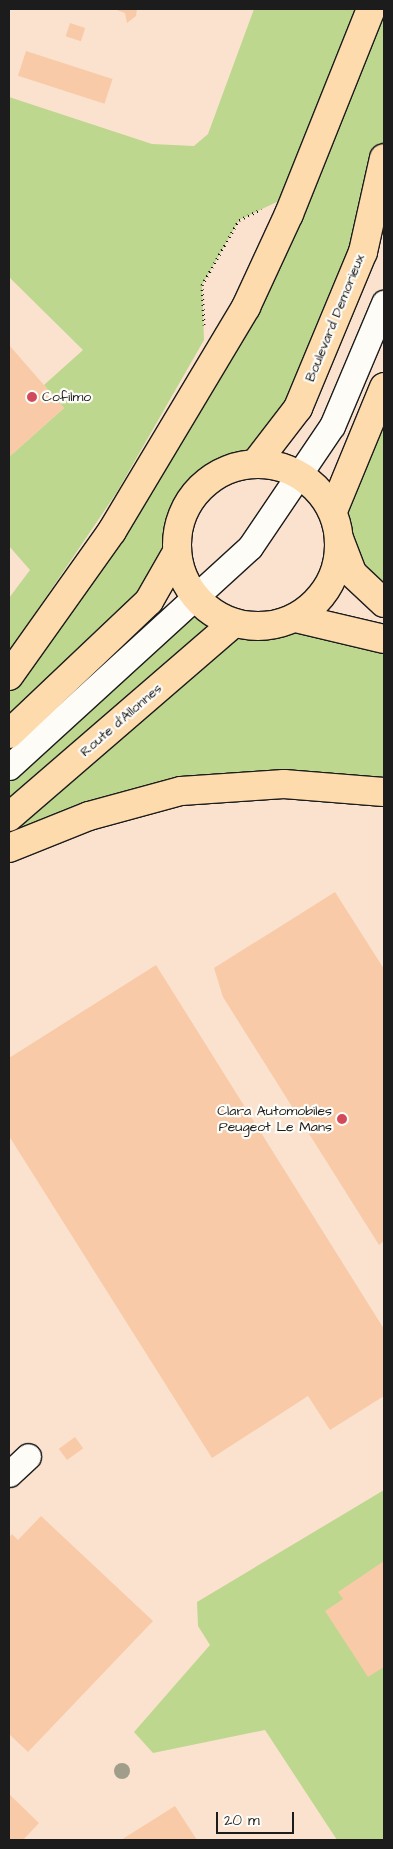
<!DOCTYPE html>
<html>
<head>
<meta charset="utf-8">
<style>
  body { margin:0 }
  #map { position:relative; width:393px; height:1849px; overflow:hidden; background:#fceddf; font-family:"Architects Daughter",sans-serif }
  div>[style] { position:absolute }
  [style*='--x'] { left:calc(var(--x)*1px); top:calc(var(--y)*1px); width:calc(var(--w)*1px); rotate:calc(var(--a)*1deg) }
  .built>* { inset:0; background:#fbe2ce; transform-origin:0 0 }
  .green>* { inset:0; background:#bdd78e }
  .building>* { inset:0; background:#f8caa7; transform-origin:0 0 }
  .path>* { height:3px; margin-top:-1.5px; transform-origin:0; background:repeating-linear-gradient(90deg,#1c1c1c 0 1px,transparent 0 5px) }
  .roads { filter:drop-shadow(1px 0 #1c1c1c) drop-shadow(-1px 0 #1c1c1c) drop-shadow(0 1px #1c1c1c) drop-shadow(0 -1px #1c1c1c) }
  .minor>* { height:25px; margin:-12.5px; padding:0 12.5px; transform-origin:12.5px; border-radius:12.5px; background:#fdfcf7 }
  .major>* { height:28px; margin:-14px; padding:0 14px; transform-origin:14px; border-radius:14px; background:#fedbac }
  .major>.ring { margin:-14px; padding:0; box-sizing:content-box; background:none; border:28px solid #fedbac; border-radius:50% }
  .trees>* { width:16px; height:16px; margin:-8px; border-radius:50%; background:#a09e8a }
  .dots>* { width:14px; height:14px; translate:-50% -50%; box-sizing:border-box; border:2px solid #fdfcf7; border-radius:50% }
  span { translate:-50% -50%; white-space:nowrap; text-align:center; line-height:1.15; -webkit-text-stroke:4.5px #fdfcf7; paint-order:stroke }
  .street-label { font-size:14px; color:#1c1c1c }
  .poi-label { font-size:14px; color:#1c1c1c }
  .left { translate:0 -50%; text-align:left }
  .right { translate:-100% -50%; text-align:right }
  .frame { position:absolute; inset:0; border:10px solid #1c1c1c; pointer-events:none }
  .scale { position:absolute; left:216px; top:1812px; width:78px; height:22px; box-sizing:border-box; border:2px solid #1c1c1c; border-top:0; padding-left:6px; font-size:15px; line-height:18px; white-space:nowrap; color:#1c1c1c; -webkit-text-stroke:4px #fdfcf7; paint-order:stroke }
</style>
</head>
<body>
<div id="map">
  <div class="built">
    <i style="left:9px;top:9px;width:375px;height:1831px"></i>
  </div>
  <div class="green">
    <i style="clip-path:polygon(254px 9px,356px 9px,281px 200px,239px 220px,202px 285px,204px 340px,117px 492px,9px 652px,9px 598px,30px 570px,9px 546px,9px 457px,64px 408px,44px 385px,83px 350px,9px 277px,9px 97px,152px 144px,194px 146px,208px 134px)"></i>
    <i style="clip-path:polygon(384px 9px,384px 158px,363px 252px,255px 464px,223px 471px,197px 491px,181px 520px,177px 552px,9px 734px,9px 676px,246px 307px)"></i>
    <i style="clip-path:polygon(384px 387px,384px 603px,340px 541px,333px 511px)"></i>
    <i style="clip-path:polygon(197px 599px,234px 623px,265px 626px,295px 618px,384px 639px,384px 792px,181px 791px,9px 848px,9px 768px)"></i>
    <i style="clip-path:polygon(384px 1490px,384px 1840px,337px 1840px,265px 1730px,153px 1753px,134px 1732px,210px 1645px,198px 1626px,197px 1602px)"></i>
  </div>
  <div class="building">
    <i style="clip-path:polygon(114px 9px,137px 9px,136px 16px,127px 23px,125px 13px)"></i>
    <i style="left:70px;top:23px;width:16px;height:14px;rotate:18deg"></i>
    <i style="left:26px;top:51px;width:91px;height:26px;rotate:18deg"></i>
    <i style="clip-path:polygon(9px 345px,64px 408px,9px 457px)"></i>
    <i style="clip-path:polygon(335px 892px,384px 969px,384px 1241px,379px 1245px,223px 997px,214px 968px)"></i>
    <i style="clip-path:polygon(156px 965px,384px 1329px,384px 1396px,330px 1430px,308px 1396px,212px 1458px,9px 1136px,9px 1058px)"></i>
    <i style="left:75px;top:1437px;width:14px;height:20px;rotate:54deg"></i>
    <i style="clip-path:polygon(41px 1516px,153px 1621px,28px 1752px,9px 1734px,9px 1538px,12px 1534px,18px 1540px)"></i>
    <i style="clip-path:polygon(384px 1561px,384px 1667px,368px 1677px,325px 1611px,343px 1599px,338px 1592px)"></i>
    <i style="clip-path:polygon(9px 1794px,39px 1823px,23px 1840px,9px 1840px)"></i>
    <i style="clip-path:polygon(175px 1806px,197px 1840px,121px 1840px)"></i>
  </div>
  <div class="path">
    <i style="--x:204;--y:325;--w:40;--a:-92.9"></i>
    <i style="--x:202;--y:285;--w:75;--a:-60.4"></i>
    <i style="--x:239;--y:220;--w:25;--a:-26"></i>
  </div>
  <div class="roads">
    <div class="minor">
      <i style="--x:9;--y:767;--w:326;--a:-42.4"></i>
      <i style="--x:250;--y:547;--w:146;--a:-55.9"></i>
      <i style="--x:332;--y:426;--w:134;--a:-67.1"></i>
      <i style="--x:9;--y:1474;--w:26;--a:-43"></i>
    </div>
    <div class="major">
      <i class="ring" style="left:177px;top:464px;width:134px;height:134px"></i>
      <i style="--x:255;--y:464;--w:71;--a:-52.5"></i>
      <i style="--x:298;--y:408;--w:169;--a:-67.4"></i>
      <i style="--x:363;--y:252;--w:96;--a:-77.4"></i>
      <i style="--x:333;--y:511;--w:134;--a:-67.6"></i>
      <i style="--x:340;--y:541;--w:34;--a:69"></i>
      <i style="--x:352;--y:573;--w:44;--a:43.2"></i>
      <i style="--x:295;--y:618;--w:91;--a:13.3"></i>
      <i style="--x:9;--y:676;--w:178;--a:-54.6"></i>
      <i style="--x:112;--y:531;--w:261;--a:-59.1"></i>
      <i style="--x:246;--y:307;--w:102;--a:-65.2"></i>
      <i style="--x:289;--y:214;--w:221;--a:-68.2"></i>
      <i style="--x:9;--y:734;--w:193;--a:-43.5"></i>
      <i style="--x:149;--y:601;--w:56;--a:-60.3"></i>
      <i style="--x:9;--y:817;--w:297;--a:-40.8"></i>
      <i style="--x:9;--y:848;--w:86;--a:-21.8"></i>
      <i style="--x:89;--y:816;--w:95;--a:-15.2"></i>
      <i style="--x:181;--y:791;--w:103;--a:-3.9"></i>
      <i style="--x:284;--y:784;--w:100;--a:4.6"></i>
    </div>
  </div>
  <div class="trees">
    <i style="left:122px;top:1771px"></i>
  </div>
  <div class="dots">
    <i style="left:32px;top:397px;background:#d1495b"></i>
    <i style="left:342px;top:1119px;background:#d1495b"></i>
  </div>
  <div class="street-label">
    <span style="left:335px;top:318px;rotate:-68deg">Boulevard Demorieux</span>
    <span style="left:121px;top:720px;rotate:-41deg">Route d'Allonnes</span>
  </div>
  <div class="poi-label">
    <span class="left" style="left:42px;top:397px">Cofilmo</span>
    <span class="right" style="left:332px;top:1119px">Clara Automobiles<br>Peugeot Le Mans</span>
  </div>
  <div class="frame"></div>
  <div class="scale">20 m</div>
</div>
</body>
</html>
